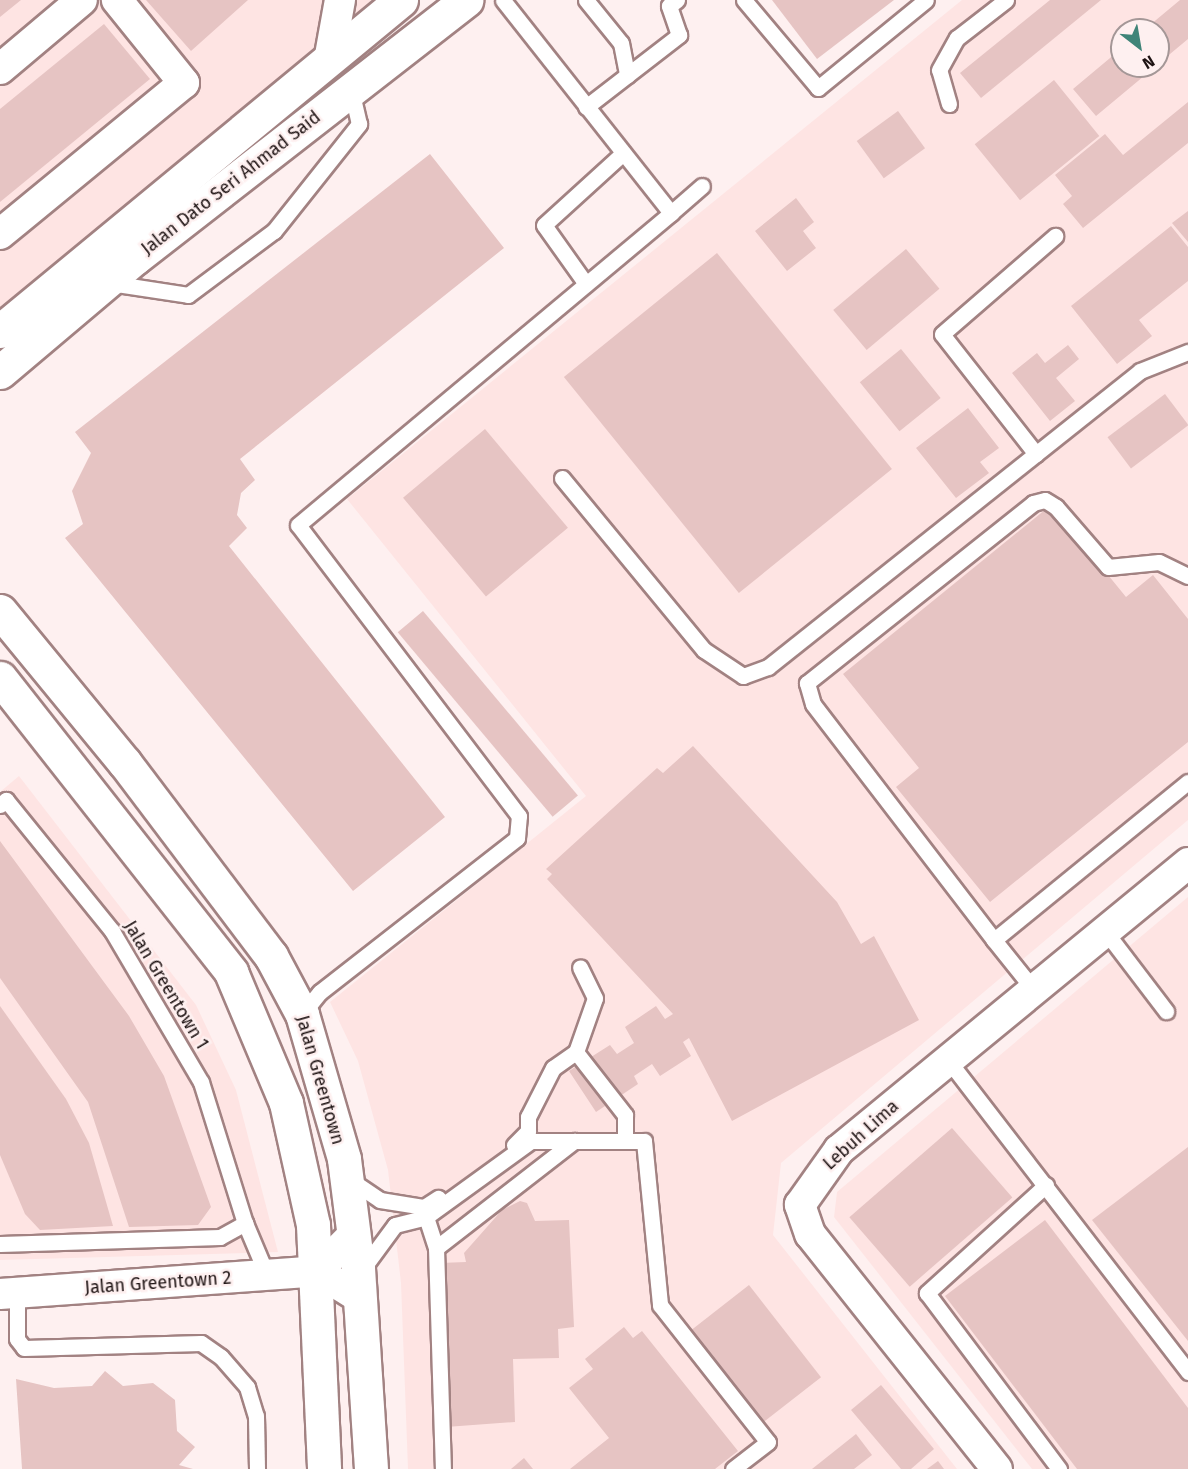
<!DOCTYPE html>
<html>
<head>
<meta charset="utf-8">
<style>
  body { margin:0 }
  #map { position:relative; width:1188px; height:1469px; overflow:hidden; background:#fef0f0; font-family:"Fira Sans",sans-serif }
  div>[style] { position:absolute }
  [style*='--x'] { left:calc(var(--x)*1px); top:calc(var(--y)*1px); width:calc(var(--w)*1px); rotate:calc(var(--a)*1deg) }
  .built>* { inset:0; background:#fee4e3 }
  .building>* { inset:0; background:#e6c4c3; transform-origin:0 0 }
  .roads { filter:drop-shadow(2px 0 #a28282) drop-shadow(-2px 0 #a28282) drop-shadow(0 2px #a28282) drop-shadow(0 -2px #a28282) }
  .lane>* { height:15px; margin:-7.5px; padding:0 7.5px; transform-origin:7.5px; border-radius:7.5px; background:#fff }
  .street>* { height:30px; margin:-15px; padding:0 15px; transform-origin:15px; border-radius:15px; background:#fff }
  .secondary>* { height:33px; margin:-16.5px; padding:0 16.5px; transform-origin:16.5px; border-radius:16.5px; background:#fff }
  span { translate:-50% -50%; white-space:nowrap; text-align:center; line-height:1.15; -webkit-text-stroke:5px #fef0f0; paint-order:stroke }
  .street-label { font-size:18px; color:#1d1212 }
  .north { position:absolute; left:1110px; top:18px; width:60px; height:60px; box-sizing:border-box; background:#fef0f0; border:2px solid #a49797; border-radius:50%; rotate:149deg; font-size:16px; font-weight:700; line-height:24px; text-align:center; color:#1d1212 }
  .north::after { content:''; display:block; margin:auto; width:21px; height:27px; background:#3f8478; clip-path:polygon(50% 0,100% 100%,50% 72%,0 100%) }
</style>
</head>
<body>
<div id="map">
  <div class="built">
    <i style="clip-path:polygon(0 0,384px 0,400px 20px,0 347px)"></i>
    <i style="clip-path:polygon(evenodd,962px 0,1188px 0,1188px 820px,781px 1163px,773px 1235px,957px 1469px,408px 1469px,401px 1283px,388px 1170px,358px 1061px,330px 1002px,586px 796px,347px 499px,962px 0,1122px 30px,1158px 30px,1158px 66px,1122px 66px,1122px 30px)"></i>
    <i style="clip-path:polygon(19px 776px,196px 1005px,236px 1090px,278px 1252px,0 1260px,0 792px)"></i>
    <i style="clip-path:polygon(1188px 897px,1188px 1469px,1032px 1469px,834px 1217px,837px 1192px)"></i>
  </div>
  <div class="building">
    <i style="clip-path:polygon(0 0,21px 0,0 17px)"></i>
    <i style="clip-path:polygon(146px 0,248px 0,191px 51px)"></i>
    <i style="clip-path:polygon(772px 0,894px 0,817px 59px)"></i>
    <i style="clip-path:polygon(1050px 0,1101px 0,981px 98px,960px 73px)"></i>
    <i style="clip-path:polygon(1180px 0,1188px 0,1188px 39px,1158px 64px,1158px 30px,1144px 30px)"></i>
    <i style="clip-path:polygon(104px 24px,150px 79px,0 202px,0 109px)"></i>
    <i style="clip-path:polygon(1122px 48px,1122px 66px,1156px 66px,1096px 116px,1073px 89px)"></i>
    <i style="left:1054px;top:80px;width:72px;height:102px;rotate:51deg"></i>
    <i style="clip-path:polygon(1188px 102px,1188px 143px,1083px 228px,1063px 204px,1072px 196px,1055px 175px,1105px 134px,1123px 155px)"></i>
    <i style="left:898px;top:111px;width:46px;height:51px;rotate:54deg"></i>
    <i style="clip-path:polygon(430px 154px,504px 248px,240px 459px,255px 480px,241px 493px,237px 515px,247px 528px,229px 546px,445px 817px,353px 891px,65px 538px,83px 524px,72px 491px,91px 453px,75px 432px)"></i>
    <i style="clip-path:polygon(796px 198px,814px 222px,803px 231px,816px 248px,787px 271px,755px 231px)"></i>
    <i style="clip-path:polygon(1188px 211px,1188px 242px,1172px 223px)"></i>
    <i style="clip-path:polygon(1171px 226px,1188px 247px,1188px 281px,1139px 320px,1152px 336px,1117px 364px,1071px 306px)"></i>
    <i style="left:906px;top:249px;width:52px;height:95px;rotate:50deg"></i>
    <i style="left:717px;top:253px;width:278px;height:197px;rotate:51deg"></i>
    <i style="clip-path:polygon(1068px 345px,1079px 359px,1056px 378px,1075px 401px,1050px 421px,1012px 373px,1037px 353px,1045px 363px)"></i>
    <i style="left:901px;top:349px;width:63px;height:53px;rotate:51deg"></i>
    <i style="left:1165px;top:394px;width:39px;height:72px;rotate:53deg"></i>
    <i style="clip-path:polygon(968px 408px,999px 448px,980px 462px,989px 473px,956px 498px,916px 448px)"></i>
    <i style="left:485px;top:429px;width:129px;height:107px;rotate:50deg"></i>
    <i style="clip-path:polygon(1051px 505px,1126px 597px,1153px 575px,1188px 619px,1188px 742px,990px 902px,896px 787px,919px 768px,843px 674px)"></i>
    <i style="left:423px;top:611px;width:241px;height:33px;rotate:50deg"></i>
    <i style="clip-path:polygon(693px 746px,837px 902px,861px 944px,874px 936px,919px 1020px,732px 1121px,689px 1038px,683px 1042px,691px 1056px,660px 1076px,652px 1064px,634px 1076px,638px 1084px,596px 1112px,569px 1071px,610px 1045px,617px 1054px,634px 1043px,625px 1027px,656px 1006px,665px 1019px,673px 1014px,547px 879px,552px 874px,546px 869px,657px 768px,663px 773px)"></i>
    <i style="clip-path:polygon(0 841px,129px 1016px,164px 1076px,211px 1207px,198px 1225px,129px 1227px,88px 1102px,0 978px)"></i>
    <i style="clip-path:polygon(0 1006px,66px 1099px,89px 1143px,113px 1226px,40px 1230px,25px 1214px,0 1155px)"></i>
    <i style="left:952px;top:1128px;width:92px;height:136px;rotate:49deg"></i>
    <i style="clip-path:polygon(1188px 1147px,1188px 1341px,1092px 1220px)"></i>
    <i style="clip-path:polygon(520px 1201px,527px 1203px,535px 1221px,569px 1220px,574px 1327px,558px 1329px,559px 1358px,513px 1359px,515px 1422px,446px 1427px,440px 1263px,466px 1262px,464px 1253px,502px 1210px)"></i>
    <i style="clip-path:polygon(1045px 1220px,1188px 1408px,1188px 1469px,1077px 1469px,945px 1296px)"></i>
    <i style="left:749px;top:1285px;width:117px;height:80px;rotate:52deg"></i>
    <i style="clip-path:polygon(624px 1327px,633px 1338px,642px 1331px,738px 1451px,715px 1469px,570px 1469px,609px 1438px,569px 1388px,593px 1369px,585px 1359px)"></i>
    <i style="clip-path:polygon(105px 1371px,123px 1386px,153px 1383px,175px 1400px,177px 1431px,195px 1447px,179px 1465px,193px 1469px,22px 1469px,16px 1379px,54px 1388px,92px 1386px)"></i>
    <i style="clip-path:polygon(881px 1385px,934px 1449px,911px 1469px,901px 1469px,851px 1410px)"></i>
    <i style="clip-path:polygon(856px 1434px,872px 1455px,854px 1469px,812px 1469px)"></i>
    <i style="clip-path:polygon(524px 1458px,533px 1469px,511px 1469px)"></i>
    <i style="clip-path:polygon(938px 1461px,944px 1469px,927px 1469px)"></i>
  </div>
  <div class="roads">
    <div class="lane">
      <i style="--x:586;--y:0;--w:55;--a:50.9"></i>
      <i style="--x:621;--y:43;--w:33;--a:79"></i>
      <i style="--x:744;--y:0;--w:115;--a:49.9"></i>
      <i style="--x:818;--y:88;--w:139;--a:-39.2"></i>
      <i style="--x:949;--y:104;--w:35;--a:-106"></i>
      <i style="--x:939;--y:70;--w:37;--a:-61"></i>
      <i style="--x:957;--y:38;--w:62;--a:-37.8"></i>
      <i style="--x:586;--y:107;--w:118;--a:-37.7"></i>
      <i style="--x:679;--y:35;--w:31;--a:-109"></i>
      <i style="--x:669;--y:6;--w:10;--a:-37"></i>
      <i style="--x:671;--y:213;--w:41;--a:-41.1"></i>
      <i style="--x:110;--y:283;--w:79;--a:8.7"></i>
      <i style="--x:188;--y:295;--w:107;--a:-36.7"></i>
      <i style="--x:274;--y:231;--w:137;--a:-51.5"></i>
      <i style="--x:359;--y:124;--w:35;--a:-103"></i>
      <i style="--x:586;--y:284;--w:72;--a:-125.4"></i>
      <i style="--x:544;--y:225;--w:107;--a:-42.3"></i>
      <i style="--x:1036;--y:454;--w:152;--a:-128.1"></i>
      <i style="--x:942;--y:334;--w:150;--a:-40.9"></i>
      <i style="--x:562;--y:478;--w:223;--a:50.5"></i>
      <i style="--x:704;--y:650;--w:47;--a:33.7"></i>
      <i style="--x:743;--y:676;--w:27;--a:-20"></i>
      <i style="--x:768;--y:667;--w:475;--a:-38.5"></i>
      <i style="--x:1140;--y:371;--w:52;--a:-21.6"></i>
      <i style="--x:0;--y:805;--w:8;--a:-40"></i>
      <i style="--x:6;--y:800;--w:169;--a:51"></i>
      <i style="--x:112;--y:931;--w:175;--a:59.5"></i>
      <i style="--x:201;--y:1082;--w:148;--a:72.7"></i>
      <i style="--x:245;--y:1223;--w:56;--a:67.1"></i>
      <i style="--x:1105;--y:931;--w:101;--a:52.7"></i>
      <i style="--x:994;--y:940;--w:297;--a:-127.5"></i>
      <i style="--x:813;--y:704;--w:22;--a:-106"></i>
      <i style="--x:807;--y:683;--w:289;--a:-38.5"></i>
      <i style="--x:1033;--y:503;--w:12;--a:-14"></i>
      <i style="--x:1045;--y:500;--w:13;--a:32"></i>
      <i style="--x:1056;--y:507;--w:79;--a:49.1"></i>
      <i style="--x:1108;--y:567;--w:51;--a:-5.6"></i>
      <i style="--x:1159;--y:562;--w:32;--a:26"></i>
      <i style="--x:1034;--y:990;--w:64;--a:-128.7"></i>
      <i style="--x:994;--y:940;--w:250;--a:-39.2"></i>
      <i style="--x:302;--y:1014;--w:28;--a:-51"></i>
      <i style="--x:320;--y:992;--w:250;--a:-38"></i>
      <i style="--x:517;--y:838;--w:22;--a:-85"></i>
      <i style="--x:519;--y:816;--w:365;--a:-127.2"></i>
      <i style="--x:298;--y:525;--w:486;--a:-39.9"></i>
      <i style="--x:671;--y:213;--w:271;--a:-128.3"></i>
      <i style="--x:576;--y:1052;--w:57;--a:-70.6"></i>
      <i style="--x:595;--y:998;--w:34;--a:-116"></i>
      <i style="--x:948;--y:1060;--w:394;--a:52.4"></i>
      <i style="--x:514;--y:1145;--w:20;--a:-45"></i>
      <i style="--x:528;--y:1131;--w:14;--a:-90"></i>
      <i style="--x:528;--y:1117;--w:55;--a:-63"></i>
      <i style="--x:553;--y:1068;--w:28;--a:-35"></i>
      <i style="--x:576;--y:1052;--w:80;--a:52.1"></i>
      <i style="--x:625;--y:1115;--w:26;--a:90"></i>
      <i style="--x:349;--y:1179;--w:37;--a:34"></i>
      <i style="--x:380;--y:1200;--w:45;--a:9"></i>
      <i style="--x:424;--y:1207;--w:17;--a:-33"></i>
      <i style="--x:1046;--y:1185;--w:161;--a:137.8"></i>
      <i style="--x:927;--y:1293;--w:220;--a:53.1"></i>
      <i style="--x:426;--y:1217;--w:33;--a:72"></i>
      <i style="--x:436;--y:1248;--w:221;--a:88.2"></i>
      <i style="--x:0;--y:1244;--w:220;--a:-1.8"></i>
      <i style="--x:220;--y:1237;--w:29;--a:-29"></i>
      <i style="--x:436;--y:1248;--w:175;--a:-37.8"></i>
      <i style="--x:364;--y:1267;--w:52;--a:-53.6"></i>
      <i style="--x:395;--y:1225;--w:32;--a:-14"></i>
      <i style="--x:426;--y:1217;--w:130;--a:-35.9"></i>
      <i style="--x:531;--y:1141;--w:113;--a:0"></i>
      <i style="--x:644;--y:1141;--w:165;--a:84.4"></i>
      <i style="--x:660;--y:1305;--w:174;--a:51.8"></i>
      <i style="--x:768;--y:1442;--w:44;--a:142.4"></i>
      <i style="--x:17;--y:1293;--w:46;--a:90"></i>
      <i style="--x:17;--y:1339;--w:11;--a:52"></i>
      <i style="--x:24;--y:1348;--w:177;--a:-1.6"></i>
      <i style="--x:201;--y:1343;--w:24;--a:35"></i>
      <i style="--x:221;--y:1357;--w:40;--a:49"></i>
      <i style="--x:247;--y:1387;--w:30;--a:73"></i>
      <i style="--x:256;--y:1416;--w:53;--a:88.9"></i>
    </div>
    <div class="street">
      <i style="--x:329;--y:61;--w:62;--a:-79.8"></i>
      <i style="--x:0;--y:69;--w:107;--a:-40.1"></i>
      <i style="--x:0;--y:234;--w:238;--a:-39.4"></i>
      <i style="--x:184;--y:83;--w:107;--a:-128.9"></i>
      <i style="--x:317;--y:1271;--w:51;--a:-45"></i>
      <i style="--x:317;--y:1271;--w:51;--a:32.1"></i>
      <i style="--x:0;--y:1294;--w:318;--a:-4.1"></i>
      <i style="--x:997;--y:1469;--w:300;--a:-128.5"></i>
      <i style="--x:810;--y:1234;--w:31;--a:-109"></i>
      <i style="--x:800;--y:1205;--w:67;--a:-54.7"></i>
      <i style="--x:839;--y:1150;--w:452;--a:-39.4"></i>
    </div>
    <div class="secondary">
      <i style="--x:0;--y:331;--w:520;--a:-39.54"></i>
      <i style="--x:0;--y:372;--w:177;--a:-40.2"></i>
      <i style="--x:135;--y:258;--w:420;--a:-37.9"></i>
      <i style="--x:0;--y:611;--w:197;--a:50.6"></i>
      <i style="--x:125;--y:763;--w:242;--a:52.9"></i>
      <i style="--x:271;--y:956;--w:66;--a:61.9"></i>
      <i style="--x:302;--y:1014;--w:151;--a:73.8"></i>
      <i style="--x:344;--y:1159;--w:110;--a:82.7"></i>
      <i style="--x:358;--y:1268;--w:201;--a:86.3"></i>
      <i style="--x:0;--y:678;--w:374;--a:51.8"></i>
      <i style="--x:231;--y:972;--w:142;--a:67.2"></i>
      <i style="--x:286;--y:1103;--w:125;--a:77.5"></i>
      <i style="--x:313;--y:1225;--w:244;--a:87.4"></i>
    </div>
  </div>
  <div class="street-label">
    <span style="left:231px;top:183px;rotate:-38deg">Jalan Dato Seri Ahmad Said</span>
    <span style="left:166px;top:985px;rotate:59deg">Jalan Greentown 1</span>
    <span style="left:320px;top:1080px;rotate:74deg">Jalan Greentown</span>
    <span style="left:861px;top:1135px;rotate:-42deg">Lebuh Lima</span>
    <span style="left:158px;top:1283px;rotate:-4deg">Jalan Greentown 2</span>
  </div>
  <div class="north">N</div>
</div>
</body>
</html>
